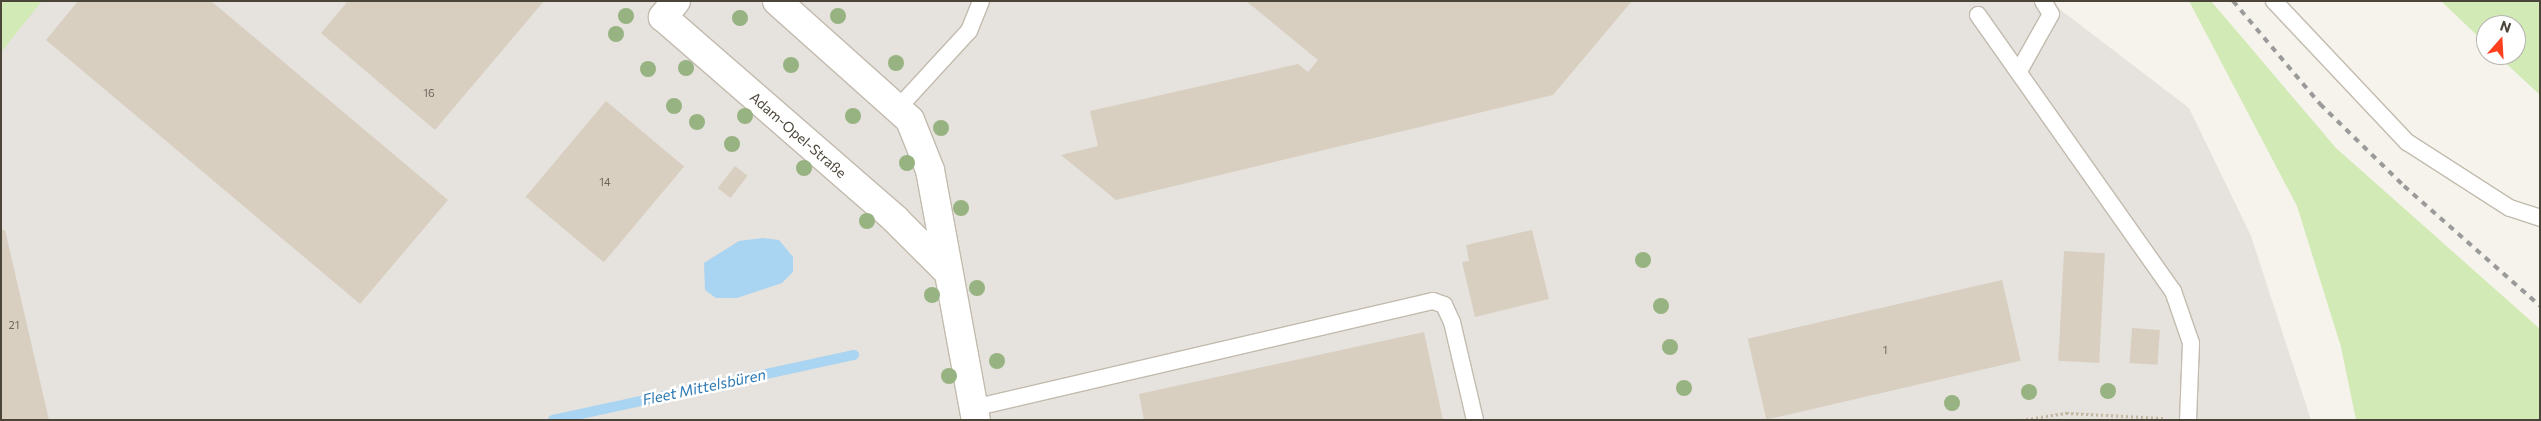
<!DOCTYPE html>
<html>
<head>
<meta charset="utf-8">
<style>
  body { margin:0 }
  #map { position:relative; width:2541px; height:421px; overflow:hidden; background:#f6f3ec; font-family:Commissioner,sans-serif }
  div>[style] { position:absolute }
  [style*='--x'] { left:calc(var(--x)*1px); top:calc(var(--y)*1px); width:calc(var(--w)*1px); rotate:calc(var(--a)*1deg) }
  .industrial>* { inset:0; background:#e6e2dd }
  .green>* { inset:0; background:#d2eab5 }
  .water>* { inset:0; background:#a9d4f2 }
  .stream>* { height:10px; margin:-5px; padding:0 5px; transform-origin:5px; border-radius:5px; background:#a9d4f2 }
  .building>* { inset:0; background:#d8cfc1; transform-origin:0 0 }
  .path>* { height:3px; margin-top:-1.5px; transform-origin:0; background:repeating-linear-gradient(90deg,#c4b79f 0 2.5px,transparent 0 5px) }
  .roads { filter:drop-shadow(1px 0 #c2bbae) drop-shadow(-1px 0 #c2bbae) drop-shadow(0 1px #c2bbae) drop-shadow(0 -1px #c2bbae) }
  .service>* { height:16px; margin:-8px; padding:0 8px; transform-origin:8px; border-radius:8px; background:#fff }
  .minor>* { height:28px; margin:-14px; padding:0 14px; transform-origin:14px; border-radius:14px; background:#fff }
  .rail>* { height:4px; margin-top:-2px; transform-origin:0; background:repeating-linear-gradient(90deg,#9a9a9a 0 6px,transparent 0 12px) }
  .trees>* { width:16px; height:16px; margin:-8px; border-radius:50%; background:#97b381 }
  span { translate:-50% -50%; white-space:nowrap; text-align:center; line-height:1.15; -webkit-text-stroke:5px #fff; paint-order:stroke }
  .number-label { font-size:11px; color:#6e675b }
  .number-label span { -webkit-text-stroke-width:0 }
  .street-label { font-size:14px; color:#4b4439 }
  .water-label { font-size:15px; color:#2e7ab2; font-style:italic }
  .frame { position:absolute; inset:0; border:2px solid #4b4439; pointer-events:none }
  .north { position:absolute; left:2476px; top:15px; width:50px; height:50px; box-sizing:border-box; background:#fff; border:1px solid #b7b4b0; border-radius:50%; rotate:19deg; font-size:14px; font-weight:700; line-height:20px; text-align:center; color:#4b4439 }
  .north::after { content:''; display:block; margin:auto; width:18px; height:22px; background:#fc3f1d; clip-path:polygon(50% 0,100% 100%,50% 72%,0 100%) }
</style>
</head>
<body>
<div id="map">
  <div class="industrial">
    <i style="clip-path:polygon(1px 1px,2049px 1px,2189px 108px,2251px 236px,2311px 420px,1px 420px)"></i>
  </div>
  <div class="green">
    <i style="clip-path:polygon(1px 1px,42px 1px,1px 52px)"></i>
    <i style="clip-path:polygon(2189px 1px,2211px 1px,2336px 148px,2540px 329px,2540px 420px,2356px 420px,2341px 347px,2297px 206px)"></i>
    <i style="clip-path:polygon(2441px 1px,2540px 1px,2540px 95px,2497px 55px,2516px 55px,2516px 25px,2486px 25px,2486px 44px)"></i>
  </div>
  <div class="water">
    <i style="clip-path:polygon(763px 238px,779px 240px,793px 257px,793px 272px,782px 283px,737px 298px,716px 298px,705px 290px,704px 263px,739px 241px)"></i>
  </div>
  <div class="stream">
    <i style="--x:553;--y:420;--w:308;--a:-12.2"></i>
  </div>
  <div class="building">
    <i style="clip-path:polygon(78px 1px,211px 1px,448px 200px,360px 304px,46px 40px)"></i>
    <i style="clip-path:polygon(348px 1px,544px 1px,435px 130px,321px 33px)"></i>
    <i style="clip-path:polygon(1246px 1px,1632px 1px,1553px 95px,1116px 200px,1061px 155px,1098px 146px,1090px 111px,1298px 64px,1308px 72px,1318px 60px)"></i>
    <i style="left:606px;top:101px;width:102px;height:125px;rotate:40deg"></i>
    <i style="left:735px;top:166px;width:16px;height:28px;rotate:38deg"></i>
    <i style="clip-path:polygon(1px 230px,5px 230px,49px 420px,1px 420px)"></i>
    <i style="clip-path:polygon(1532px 230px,1549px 299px,1475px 317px,1462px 262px,1469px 261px,1466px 245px)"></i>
    <i style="left:2064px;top:251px;width:41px;height:110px;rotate:3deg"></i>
    <i style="left:2002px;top:280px;width:83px;height:261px;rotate:77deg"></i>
    <i style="left:2132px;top:328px;width:28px;height:35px;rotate:4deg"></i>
    <i style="clip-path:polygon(1424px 332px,1443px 420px,1144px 420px,1139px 394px)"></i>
  </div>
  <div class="path">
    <i style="--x:2021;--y:420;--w:46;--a:-8.8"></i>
    <i style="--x:2066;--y:413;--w:97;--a:3"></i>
  </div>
  <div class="roads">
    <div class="service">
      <i style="--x:2274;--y:1;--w:194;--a:46.7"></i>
      <i style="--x:2407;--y:142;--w:122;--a:32.7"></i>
      <i style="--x:2510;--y:208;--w:32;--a:18"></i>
      <i style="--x:1978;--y:15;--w:338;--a:54.8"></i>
      <i style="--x:2173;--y:291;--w:55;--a:70.9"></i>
      <i style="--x:2191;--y:343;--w:77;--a:92.2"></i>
      <i style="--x:2019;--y:71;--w:65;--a:-60.7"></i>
      <i style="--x:2051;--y:14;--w:15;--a:-122"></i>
      <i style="--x:899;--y:107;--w:103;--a:-47.4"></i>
      <i style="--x:969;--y:31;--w:32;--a:-68"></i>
      <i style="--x:973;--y:408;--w:472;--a:-13.1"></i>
      <i style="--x:1433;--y:301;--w:12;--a:20"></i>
      <i style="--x:1444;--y:305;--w:19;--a:65"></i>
      <i style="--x:1452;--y:322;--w:101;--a:76.8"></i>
    </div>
    <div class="minor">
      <i style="--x:676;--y:1;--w:21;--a:129"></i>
      <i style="--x:663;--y:17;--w:308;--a:41"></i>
      <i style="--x:895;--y:219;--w:72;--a:45"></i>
      <i style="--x:777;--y:1;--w:178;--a:41.8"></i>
      <i style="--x:910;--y:120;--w:54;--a:68.2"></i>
      <i style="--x:930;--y:170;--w:254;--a:79.6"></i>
    </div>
  </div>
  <div class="rail">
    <i style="--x:2233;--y:1;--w:135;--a:49.8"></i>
    <i style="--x:2320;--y:104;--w:117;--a:44.3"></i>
    <i style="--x:2404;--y:186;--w:181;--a:41.4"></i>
  </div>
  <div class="trees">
    <i style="left:626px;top:16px"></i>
    <i style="left:838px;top:16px"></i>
    <i style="left:740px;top:18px"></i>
    <i style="left:616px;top:34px"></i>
    <i style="left:896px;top:63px"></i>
    <i style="left:791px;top:65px"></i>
    <i style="left:686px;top:68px"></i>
    <i style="left:648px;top:69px"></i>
    <i style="left:674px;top:106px"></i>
    <i style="left:745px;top:116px"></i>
    <i style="left:853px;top:116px"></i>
    <i style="left:697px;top:122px"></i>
    <i style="left:941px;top:128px"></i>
    <i style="left:732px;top:144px"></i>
    <i style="left:907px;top:163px"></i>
    <i style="left:804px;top:168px"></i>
    <i style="left:961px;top:208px"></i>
    <i style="left:867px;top:221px"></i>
    <i style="left:1643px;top:260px"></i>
    <i style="left:977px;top:288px"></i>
    <i style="left:932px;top:295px"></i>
    <i style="left:1661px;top:306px"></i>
    <i style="left:1670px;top:347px"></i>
    <i style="left:997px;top:361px"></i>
    <i style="left:949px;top:376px"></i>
    <i style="left:1684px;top:388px"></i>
    <i style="left:2108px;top:391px"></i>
    <i style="left:2029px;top:392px"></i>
    <i style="left:1952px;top:403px"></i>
  </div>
  <div class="number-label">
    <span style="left:429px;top:93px">16</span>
    <span style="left:605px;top:182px">14</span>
    <span style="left:14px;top:325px">21</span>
    <span style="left:1885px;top:350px">1</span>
  </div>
  <div class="street-label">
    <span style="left:798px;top:135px;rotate:41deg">Adam-Opel-Straße</span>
  </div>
  <div class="water-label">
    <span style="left:704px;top:387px;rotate:-12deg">Fleet Mittelsbüren</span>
  </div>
  <div class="frame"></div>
  <div class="north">N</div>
</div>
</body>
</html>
